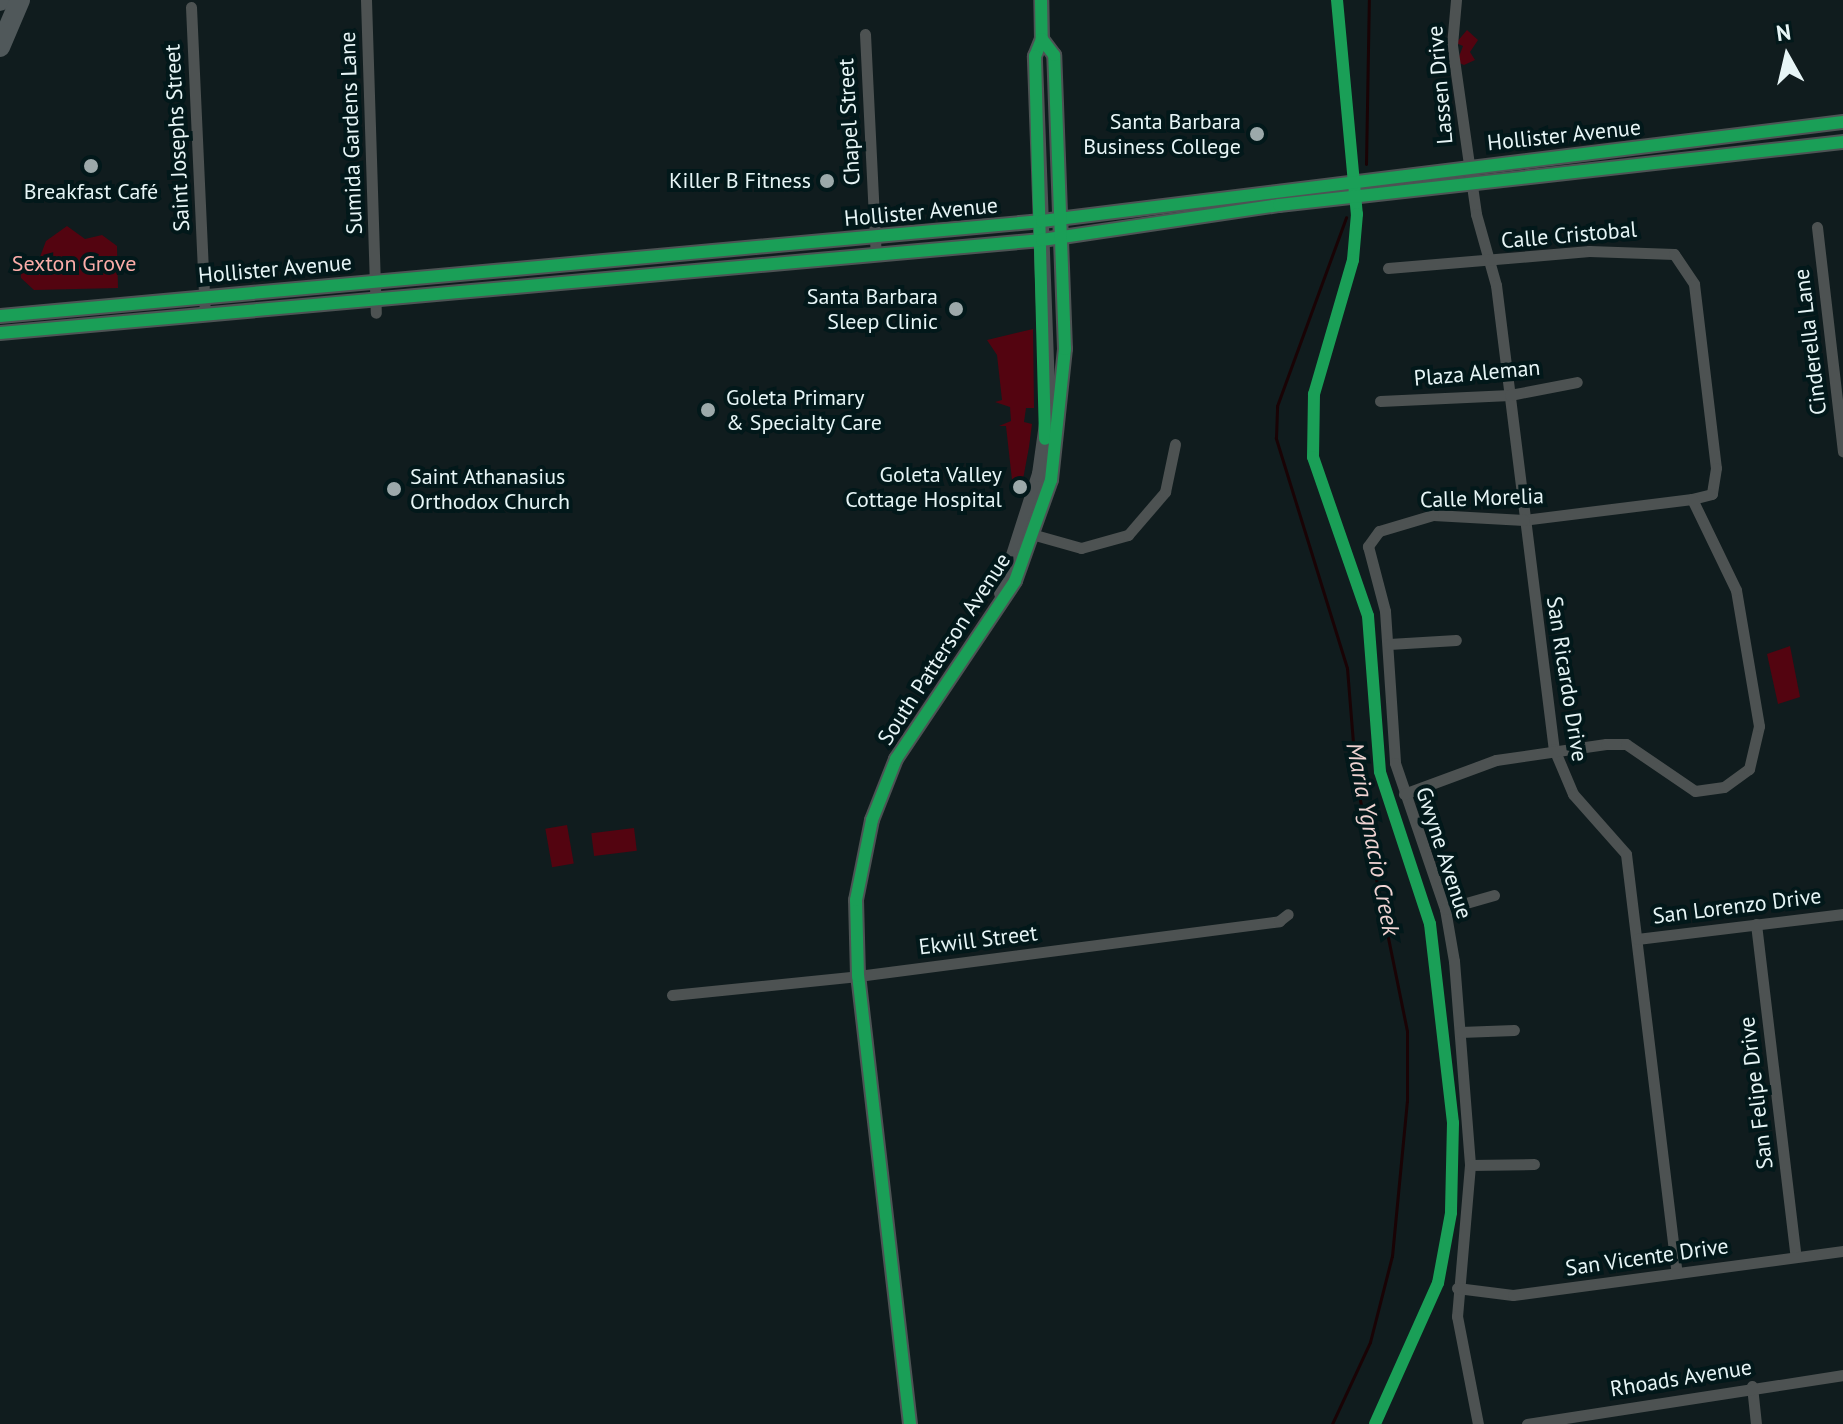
<!DOCTYPE html>
<html>
<head>
<meta charset="utf-8">
<style>
  body { margin:0 }
  #map { position:relative; width:1843px; height:1424px; overflow:hidden; background:#101c1e; font-family:"PT Sans",sans-serif }
  div>[style] { position:absolute }
  [style*='--x'] { left:calc(var(--x)*1px); top:calc(var(--y)*1px); width:calc(var(--w)*1px); rotate:calc(var(--a)*1deg) }
  .green>* { inset:0; background:#530410; transform-origin:0 0 }
  .stream>* { height:3px; margin:-1.5px; padding:0 1.5px; transform-origin:1.5px; border-radius:1.5px; background:#190305 }
  .street>* { height:11px; margin:-5.5px; padding:0 5.5px; transform-origin:5.5px; border-radius:5.5px; background:#4d5252 }
  .secondary>* { height:16px; margin:-8px; padding:0 8px; transform-origin:8px; border-radius:8px; background:#4d5354 }
  .highway>* { height:20px; margin:-10px; padding:0 10px; transform-origin:10px; border-radius:10px; background:#50585a }
  .cycleway>* { height:12px; margin:-6px; padding:0 6px; transform-origin:6px; border-radius:6px; background:#1a9f57 }
  .dots>* { width:22px; height:22px; translate:-50% -50%; box-sizing:border-box; border:4px solid #02181a; border-radius:50% }
  span { translate:-50% -50%; white-space:nowrap; text-align:center; line-height:1.15; -webkit-text-stroke:8px #02181a; paint-order:stroke }
  .street-label { font-size:22px; color:#e7f5f6 }
  .poi-label { font-size:22px; color:#e7f5f6 }
  .right { translate:-100% -50%; text-align:right }
  .left { translate:0 -50%; text-align:left }
  .park-label { font-size:22px; color:#fbaca8 }
  .water-label { font-size:24px; color:#f0d4d3; font-style:italic }
  .north { position:absolute; left:1747px; top:16px; width:80px; height:80px; -webkit-text-stroke:6px #02181a; paint-order:stroke; rotate:352deg; font-size:22px; font-weight:700; line-height:32px; text-align:center; color:#e7f5f6 }
  .north::after { content:''; display:block; margin:auto; width:28px; height:36px; background:#e7f5f6; clip-path:polygon(50% 0,100% 100%,50% 72%,0 100%) }
</style>
</head>
<body>
<div id="map">
  <div class="green">
    <i style="clip-path:polygon(1467px 30px,1478px 40px,1470px 52px,1475px 60px,1464px 65px,1457px 62px,1463px 46px,1456px 43px)"></i>
    <i style="clip-path:polygon(67px 226px,85px 239px,102px 235px,117px 246px,118px 288px,34px 290px,21px 278px,20px 266px,40px 257px,46px 241px)"></i>
    <i style="clip-path:polygon(1033px 329px,1034px 408px,1026px 408px,1024px 422px,1032px 424px,1029px 447px,1021px 490px,1013px 489px,1006px 426px,999px 426px,1011px 421px,1010px 407px,995px 402px,1002px 400px,997px 355px,987px 340px)"></i>
    <i style="clip-path:polygon(1790px 646px,1800px 697px,1778px 704px,1767px 654px)"></i>
    <i style="left:567px;top:825px;width:39px;height:22px;rotate:80deg"></i>
    <i style="left:634px;top:828px;width:23px;height:43px;rotate:83deg"></i>
  </div>
  <div class="stream">
    <i style="--x:1366;--y:164;--w:164;--a:-89"></i>
    <i style="--x:1332;--y:1424;--w:90;--a:-65.1"></i>
    <i style="--x:1370;--y:1342;--w:89;--a:-75.7"></i>
    <i style="--x:1392;--y:1256;--w:156;--a:-84.5"></i>
    <i style="--x:1407;--y:1101;--w:70;--a:-90"></i>
    <i style="--x:1407;--y:1031;--w:256;--a:-101.5"></i>
    <i style="--x:1356;--y:780;--w:112;--a:-94.6"></i>
    <i style="--x:1347;--y:668;--w:241;--a:-107.2"></i>
    <i style="--x:1276;--y:438;--w:32;--a:-88"></i>
    <i style="--x:1277;--y:406;--w:201;--a:-69.9"></i>
  </div>
  <div class="street">
    <i style="--x:366;--y:0;--w:313;--a:88.2"></i>
    <i style="--x:1456;--y:0;--w:45;--a:95.1"></i>
    <i style="--x:1452;--y:45;--w:171;--a:81.9"></i>
    <i style="--x:1476;--y:214;--w:74;--a:74.3"></i>
    <i style="--x:1496;--y:285;--w:468;--a:82.9"></i>
    <i style="--x:1554;--y:749;--w:49;--a:67.1"></i>
    <i style="--x:1573;--y:794;--w:80;--a:48.5"></i>
    <i style="--x:1626;--y:854;--w:422;--a:83.1"></i>
    <i style="--x:191;--y:7;--w:309;--a:87.4"></i>
    <i style="--x:865;--y:34;--w:222;--a:87.2"></i>
    <i style="--x:1817;--y:227;--w:226;--a:83.4"></i>
    <i style="--x:1388;--y:268;--w:202;--a:-4.8"></i>
    <i style="--x:1589;--y:251;--w:85;--a:2"></i>
    <i style="--x:1674;--y:254;--w:36;--a:56"></i>
    <i style="--x:1694;--y:284;--w:185;--a:83.2"></i>
    <i style="--x:1716;--y:468;--w:26;--a:99"></i>
    <i style="--x:1712;--y:494;--w:21;--a:166"></i>
    <i style="--x:1692;--y:499;--w:169;--a:172.9"></i>
    <i style="--x:1524;--y:520;--w:91;--a:-176.9"></i>
    <i style="--x:1433;--y:515;--w:56;--a:163.5"></i>
    <i style="--x:1379;--y:531;--w:19;--a:126"></i>
    <i style="--x:1368;--y:546;--w:67;--a:75.3"></i>
    <i style="--x:1385;--y:611;--w:152;--a:86.2"></i>
    <i style="--x:1395;--y:763;--w:154;--a:71.1"></i>
    <i style="--x:1445;--y:909;--w:53;--a:80.2"></i>
    <i style="--x:1454;--y:961;--w:205;--a:85.5"></i>
    <i style="--x:1470;--y:1165;--w:152;--a:94.9"></i>
    <i style="--x:1457;--y:1316;--w:110;--a:79"></i>
    <i style="--x:1380;--y:401;--w:130;--a:-2.6"></i>
    <i style="--x:1510;--y:395;--w:68;--a:-11"></i>
    <i style="--x:1035;--y:535;--w:48;--a:15.8"></i>
    <i style="--x:1081;--y:548;--w:49;--a:-15.5"></i>
    <i style="--x:1128;--y:535;--w:57;--a:-49.3"></i>
    <i style="--x:1165;--y:492;--w:49;--a:-78.2"></i>
    <i style="--x:1389;--y:644;--w:67;--a:-3.4"></i>
    <i style="--x:1404;--y:794;--w:98;--a:-20.3"></i>
    <i style="--x:1496;--y:760;--w:111;--a:-8.3"></i>
    <i style="--x:1606;--y:744;--w:20;--a:0"></i>
    <i style="--x:1626;--y:744;--w:83;--a:34.3"></i>
    <i style="--x:1695;--y:791;--w:29;--a:-8"></i>
    <i style="--x:1724;--y:787;--w:31;--a:-36"></i>
    <i style="--x:1749;--y:769;--w:44;--a:-76.9"></i>
    <i style="--x:1759;--y:726;--w:138;--a:-99.6"></i>
    <i style="--x:1736;--y:590;--w:101;--a:-115.8"></i>
    <i style="--x:1445;--y:909;--w:51;--a:-15.9"></i>
    <i style="--x:1756;--y:924;--w:335;--a:83.2"></i>
    <i style="--x:1637;--y:939;--w:208;--a:-6.9"></i>
    <i style="--x:672;--y:995;--w:187;--a:-5.8"></i>
    <i style="--x:858;--y:976;--w:425;--a:-7.4"></i>
    <i style="--x:1279;--y:921;--w:11;--a:-38"></i>
    <i style="--x:1460;--y:1032;--w:54;--a:-2.1"></i>
    <i style="--x:1470;--y:1165;--w:64;--a:-0.9"></i>
    <i style="--x:1457;--y:1288;--w:56;--a:7.1"></i>
    <i style="--x:1513;--y:1295;--w:333;--a:-7.6"></i>
    <i style="--x:1752;--y:1386;--w:38;--a:84"></i>
    <i style="--x:1527;--y:1424;--w:320;--a:-8.8"></i>
  </div>
  <div class="secondary">
    <i style="--x:0;--y:316;--w:1046;--a:-5.21"></i>
    <i style="--x:1042;--y:221;--w:807;--a:-7.05"></i>
    <i style="--x:0;--y:333;--w:1046;--a:-5.1"></i>
    <i style="--x:1042;--y:240;--w:240;--a:-8.4"></i>
    <i style="--x:1279;--y:205;--w:568;--a:-6.37"></i>
    <i style="--x:1002;--y:593;--w:125;--a:-72.3"></i>
    <i style="--x:1040;--y:474;--w:59;--a:-82.1"></i>
    <i style="--x:1048;--y:416;--w:360;--a:-92.1"></i>
    <i style="--x:1035;--y:56;--w:18;--a:-68"></i>
    <i style="--x:1042;--y:39;--w:39;--a:-91"></i>
    <i style="--x:910;--y:1424;--w:451;--a:-96.6"></i>
    <i style="--x:858;--y:976;--w:76;--a:-91.5"></i>
    <i style="--x:856;--y:900;--w:82;--a:-78.7"></i>
    <i style="--x:872;--y:820;--w:66;--a:-68.5"></i>
    <i style="--x:896;--y:759;--w:214;--a:-56.2"></i>
    <i style="--x:1015;--y:581;--w:107;--a:-70.4"></i>
    <i style="--x:1051;--y:480;--w:132;--a:-83.9"></i>
    <i style="--x:1065;--y:349;--w:294;--a:-92.1"></i>
    <i style="--x:1054;--y:55;--w:20;--a:-127"></i>
  </div>
  <div class="highway">
    <i style="--x:0;--y:1;--w:1;--a:-90"></i>
    <i style="--x:0;--y:47;--w:51;--a:-66.9"></i>
  </div>
  <div class="cycleway">
    <i style="--x:1041;--y:0;--w:39;--a:89"></i>
    <i style="--x:1042;--y:39;--w:18;--a:112"></i>
    <i style="--x:1035;--y:56;--w:383;--a:88.5"></i>
    <i style="--x:1337;--y:0;--w:215;--a:84.7"></i>
    <i style="--x:1357;--y:214;--w:46;--a:95"></i>
    <i style="--x:1353;--y:260;--w:140;--a:106.2"></i>
    <i style="--x:1314;--y:394;--w:63;--a:90.9"></i>
    <i style="--x:1313;--y:457;--w:168;--a:70.9"></i>
    <i style="--x:1368;--y:616;--w:156;--a:85.6"></i>
    <i style="--x:1380;--y:772;--w:160;--a:71.8"></i>
    <i style="--x:1430;--y:924;--w:200;--a:83.4"></i>
    <i style="--x:1453;--y:1123;--w:90;--a:91.3"></i>
    <i style="--x:1451;--y:1213;--w:71;--a:100.5"></i>
    <i style="--x:1438;--y:1283;--w:154;--a:114.1"></i>
    <i style="--x:0;--y:316;--w:1046;--a:-5.21"></i>
    <i style="--x:1042;--y:221;--w:807;--a:-7.05"></i>
    <i style="--x:0;--y:333;--w:1046;--a:-5.1"></i>
    <i style="--x:1042;--y:240;--w:240;--a:-8.4"></i>
    <i style="--x:1279;--y:205;--w:568;--a:-6.37"></i>
    <i style="--x:910;--y:1424;--w:451;--a:-96.6"></i>
    <i style="--x:858;--y:976;--w:76;--a:-91.5"></i>
    <i style="--x:856;--y:900;--w:82;--a:-78.7"></i>
    <i style="--x:872;--y:820;--w:66;--a:-68.5"></i>
    <i style="--x:896;--y:759;--w:214;--a:-56.2"></i>
    <i style="--x:1015;--y:581;--w:107;--a:-70.4"></i>
    <i style="--x:1051;--y:480;--w:132;--a:-83.9"></i>
    <i style="--x:1065;--y:349;--w:294;--a:-92.1"></i>
    <i style="--x:1054;--y:55;--w:20;--a:-127"></i>
  </div>
  <div class="dots">
    <i style="left:1257px;top:134px;background:#9ca9aa"></i>
    <i style="left:91px;top:166px;background:#9ca9aa"></i>
    <i style="left:827px;top:181px;background:#9ca9aa"></i>
    <i style="left:956px;top:309px;background:#9ca9aa"></i>
    <i style="left:708px;top:410px;background:#9ca9aa"></i>
    <i style="left:1020px;top:487px;background:#9ca9aa"></i>
    <i style="left:394px;top:489px;background:#9ca9aa"></i>
  </div>
  <div class="street-label">
    <span style="left:1440px;top:85px;rotate:-95deg">Lassen Drive</span>
    <span style="left:849px;top:122px;rotate:-93deg">Chapel Street</span>
    <span style="left:351px;top:133px;rotate:-92deg">Sumida Gardens Lane</span>
    <span style="left:1564px;top:135px;rotate:-6deg">Hollister Avenue</span>
    <span style="left:177px;top:138px;rotate:-93deg">Saint Josephs Street</span>
    <span style="left:921px;top:212px;rotate:-5deg">Hollister Avenue</span>
    <span style="left:1569px;top:235px;rotate:-5deg">Calle Cristobal</span>
    <span style="left:275px;top:269px;rotate:-5deg">Hollister Avenue</span>
    <span style="left:1810px;top:342px;rotate:-97deg">Cinderella Lane</span>
    <span style="left:1477px;top:373px;rotate:-5deg">Plaza Aleman</span>
    <span style="left:1482px;top:498px;rotate:-2deg">Calle Morelia</span>
    <span style="left:944px;top:649px;rotate:-57deg">South Patterson Avenue</span>
    <span style="left:1567px;top:679px;rotate:81deg">San Ricardo Drive</span>
    <span style="left:1444px;top:853px;rotate:72deg">Gwyne Avenue</span>
    <span style="left:1737px;top:906px;rotate:-7deg">San Lorenzo Drive</span>
    <span style="left:978px;top:940px;rotate:-7deg">Ekwill Street</span>
    <span style="left:1756px;top:1093px;rotate:-97deg">San Felipe Drive</span>
    <span style="left:1647px;top:1257px;rotate:-8deg">San Vicente Drive</span>
    <span style="left:1681px;top:1378px;rotate:-9deg">Rhoads Avenue</span>
  </div>
  <div class="poi-label">
    <span class="right" style="left:1241px;top:134px">Santa Barbara<br>Business College</span>
    <span class="right" style="left:811px;top:181px">Killer B Fitness</span>
    <span style="left:91px;top:192px">Breakfast Café</span>
    <span class="right" style="left:938px;top:309px">Santa Barbara<br>Sleep Clinic</span>
    <span class="left" style="left:726px;top:410px">Goleta Primary<br>&amp; Specialty Care</span>
    <span class="right" style="left:1002px;top:487px">Goleta Valley<br>Cottage Hospital</span>
    <span class="left" style="left:410px;top:489px">Saint Athanasius<br>Orthodox Church</span>
  </div>
  <div class="park-label">
    <span style="left:74px;top:264px">Sexton Grove</span>
  </div>
  <div class="water-label">
    <span style="left:1373px;top:839px;rotate:79deg">Maria Ygnacio Creek</span>
  </div>
  <div class="north">N</div>
</div>
</body>
</html>
